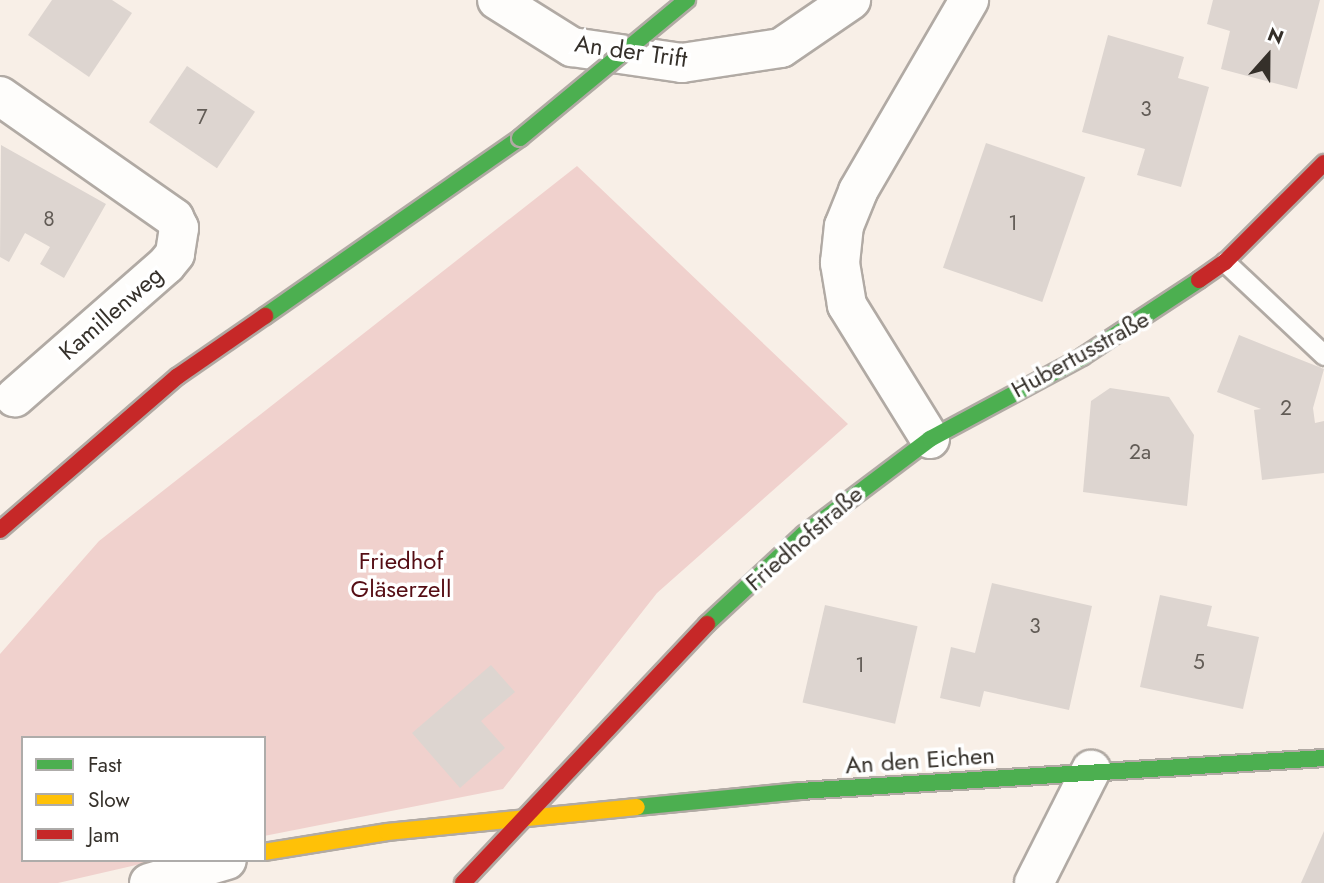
<!DOCTYPE html>
<html>
<head>
<meta charset="utf-8">
<style>
  body { margin:0 }
  #map { position:relative; width:1324px; height:883px; overflow:hidden; background:#f8efe7; font-family:Jost,sans-serif }
  div>[style] { position:absolute }
  [style*='--x'] { left:calc(var(--x)*1px); top:calc(var(--y)*1px); width:calc(var(--w)*1px); rotate:calc(var(--a)*1deg) }
  .green>* { inset:0; background:#f0d1cd }
  .building>* { inset:0; background:#ddd5d0; transform-origin:0 0 }
  .roads { filter:drop-shadow(2px 0 #b1aaa4) drop-shadow(-2px 0 #b1aaa4) drop-shadow(0 2px #b1aaa4) drop-shadow(0 -2px #b1aaa4) }
  .lane>* { height:19px; margin:-9.5px; padding:0 9.5px; transform-origin:9.5px; border-radius:9.5px; background:#fefdfb }
  .street>* { height:38px; margin:-19px; padding:0 19px; transform-origin:19px; border-radius:19px; background:#fefdfb }
  .fast>* { height:16px; margin:-8px; padding:0 8px; transform-origin:8px; border-radius:8px; background:#4caf50 }
  .slow>* { height:16px; margin:-8px; padding:0 8px; transform-origin:8px; border-radius:8px; background:#ffc107 }
  .jam>* { height:16px; margin:-8px; padding:0 8px; transform-origin:8px; border-radius:8px; background:#c62828 }
  .bridges { filter:drop-shadow(2px 0 #b1aaa4) drop-shadow(-2px 0 #b1aaa4) drop-shadow(0 2px #b1aaa4) drop-shadow(0 -2px #b1aaa4) }
  .fast-bridge>* { height:16px; margin:-8px; padding:0 8px; transform-origin:8px; border-radius:8px; background:#4caf50 }
  span { translate:-50% -50%; white-space:nowrap; text-align:center; line-height:1.15; -webkit-text-stroke:7px #fff; paint-order:stroke }
  .number-label { font-size:21px; color:#625c56 }
  .number-label span { -webkit-text-stroke-width:0 }
  .street-label { font-size:24px; color:#35302a }
  .park-label { font-size:24px; color:#550d14 }
  .legend { position:absolute; left:21px; top:736px; width:245px; height:126px; box-sizing:border-box; background:#fff; border:2px solid #aeacaa; margin:0; padding:9px 12px; list-style:none; font-size:21px; color:#35302a }
  .legend li { display:flex; align-items:center; gap:14px; height:35px }
  .legend b { width:35px; border:2px solid #aeacaa }
  .north { position:absolute; left:1233px; top:21px; width:70px; height:70px; -webkit-text-stroke:5px #fff; paint-order:stroke; rotate:21deg; font-size:19px; font-weight:700; line-height:28px; text-align:center; color:#35302a }
  .north::after { content:''; display:block; margin:auto; width:24px; height:32px; background:#35302a; clip-path:polygon(50% 0,100% 100%,50% 72%,0 100%) }
</style>
</head>
<body>
<div id="map">
  <div class="green">
    <i style="clip-path:polygon(577px 166px,848px 424px,657px 593px,503px 789px,264px 836px,264px 738px,23px 738px,23px 860px,158px 860px,58px 883px,0 883px,0 654px,99px 541px)"></i>
  </div>
  <div class="building">
    <i style="clip-path:polygon(52px 0,112px 0,132px 13px,89px 77px,28px 35px)"></i>
    <i style="clip-path:polygon(1213px 0,1320px 0,1297px 89px,1221px 69px,1230px 31px,1207px 24px)"></i>
    <i style="clip-path:polygon(1108px 35px,1184px 57px,1178px 78px,1209px 87px,1181px 187px,1137px 175px,1145px 149px,1082px 132px)"></i>
    <i style="left:187px;top:66px;width:82px;height:68px;rotate:34deg"></i>
    <i style="left:986px;top:143px;width:105px;height:132px;rotate:19deg"></i>
    <i style="clip-path:polygon(1px 145px,106px 204px,64px 278px,40px 264px,50px 247px,25px 233px,9px 262px,0 257px)"></i>
    <i style="clip-path:polygon(1239px 335px,1324px 369px,1313px 408px,1315px 423px,1324px 421px,1324px 473px,1262px 480px,1254px 410px,1261px 409px,1217px 392px)"></i>
    <i style="clip-path:polygon(1110px 388px,1169px 397px,1194px 435px,1187px 506px,1083px 492px,1091px 401px)"></i>
    <i style="clip-path:polygon(992px 583px,1092px 606px,1069px 710px,984px 691px,980px 707px,940px 698px,951px 647px,975px 653px)"></i>
    <i style="clip-path:polygon(1160px 595px,1212px 606px,1207px 626px,1259px 637px,1243px 709px,1140px 687px)"></i>
    <i style="left:825px;top:605px;width:95px;height:100px;rotate:13deg"></i>
    <i style="clip-path:polygon(491px 665px,515px 692px,481px 721px,505px 748px,460px 788px,412px 733px)"></i>
    <i style="clip-path:polygon(1324px 831px,1324px 883px,1301px 883px)"></i>
  </div>
  <div class="roads">
    <div class="lane">
      <i style="--x:1225;--y:262;--w:136;--a:43.2"></i>
    </div>
    <div class="street">
      <i style="--x:497;--y:0;--w:89;--a:32.1"></i>
      <i style="--x:572;--y:47;--w:111;--a:8.3"></i>
      <i style="--x:682;--y:63;--w:100;--a:-8.6"></i>
      <i style="--x:781;--y:48;--w:85;--a:-34.4"></i>
      <i style="--x:0;--y:96;--w:213;--a:35"></i>
      <i style="--x:174;--y:218;--w:11;--a:63"></i>
      <i style="--x:179;--y:228;--w:26;--a:99"></i>
      <i style="--x:175;--y:254;--w:14;--a:129"></i>
      <i style="--x:166;--y:265;--w:201;--a:138.8"></i>
      <i style="--x:930;--y:439;--w:158;--a:-121.8"></i>
      <i style="--x:847;--y:305;--w:43;--a:-99.5"></i>
      <i style="--x:840;--y:263;--w:37;--a:-84"></i>
      <i style="--x:844;--y:226;--w:38;--a:-68"></i>
      <i style="--x:858;--y:191;--w:221;--a:-59.8"></i>
      <i style="--x:149;--y:883;--w:81;--a:-16.4"></i>
      <i style="--x:1034;--y:883;--w:127;--a:-63.2"></i>
    </div>
    <div class="fast">
      <i style="--x:265;--y:316;--w:311;--a:-34.9"></i>
      <i style="--x:707;--y:624;--w:132;--a:-42.9"></i>
      <i style="--x:804;--y:534;--w:158;--a:-37"></i>
      <i style="--x:930;--y:439;--w:173;--a:-28.3"></i>
      <i style="--x:1082;--y:357;--w:140;--a:-33.3"></i>
      <i style="--x:637;--y:807;--w:164;--a:-5.6"></i>
      <i style="--x:800;--y:791;--w:525;--a:-3.6"></i>
    </div>
    <div class="slow">
      <i style="--x:264;--y:852;--w:125;--a:-9.2"></i>
      <i style="--x:387;--y:832;--w:251;--a:-5.7"></i>
    </div>
    <div class="jam">
      <i style="--x:1199;--y:280;--w:32;--a:-35"></i>
      <i style="--x:1225;--y:262;--w:140;--a:-45"></i>
      <i style="--x:0;--y:530;--w:235;--a:-40.9"></i>
      <i style="--x:178;--y:376;--w:106;--a:-34.6"></i>
      <i style="--x:463;--y:883;--w:356;--a:-46.7"></i>
    </div>
  </div>
  <div class="bridges">
    <div class="fast-bridge">
      <i style="--x:520;--y:138;--w:217;--a:-39.6"></i>
    </div>
  </div>
  <div class="number-label">
    <span style="left:1146px;top:109px">3</span>
    <span style="left:202px;top:117px">7</span>
    <span style="left:49px;top:219px">8</span>
    <span style="left:1013px;top:223px">1</span>
    <span style="left:1286px;top:408px">2</span>
    <span style="left:1140px;top:452px">2a</span>
    <span style="left:1035px;top:626px">3</span>
    <span style="left:1199px;top:662px">5</span>
    <span style="left:860px;top:665px">1</span>
  </div>
  <div class="street-label">
    <span style="left:631px;top:51px;rotate:8deg">An der Trift</span>
    <span style="left:111px;top:313px;rotate:-41deg">Kamillenweg</span>
    <span style="left:1080px;top:354px;rotate:-29deg">Hubertusstraße</span>
    <span style="left:804px;top:538px;rotate:-41deg">Friedhofstraße</span>
    <span style="left:920px;top:760px;rotate:-4deg">An den Eichen</span>
  </div>
  <div class="park-label">
    <span style="left:401px;top:575px">Friedhof<br>Gläserzell</span>
  </div>
  <ul class="legend">
  <li><b style="height:9px;background:#4caf50"></b>Fast</li>
  <li><b style="height:9px;background:#ffc107"></b>Slow</li>
  <li><b style="height:9px;background:#c62828"></b>Jam</li>
  </ul>
  <div class="north">N</div>
</div>
</body>
</html>
